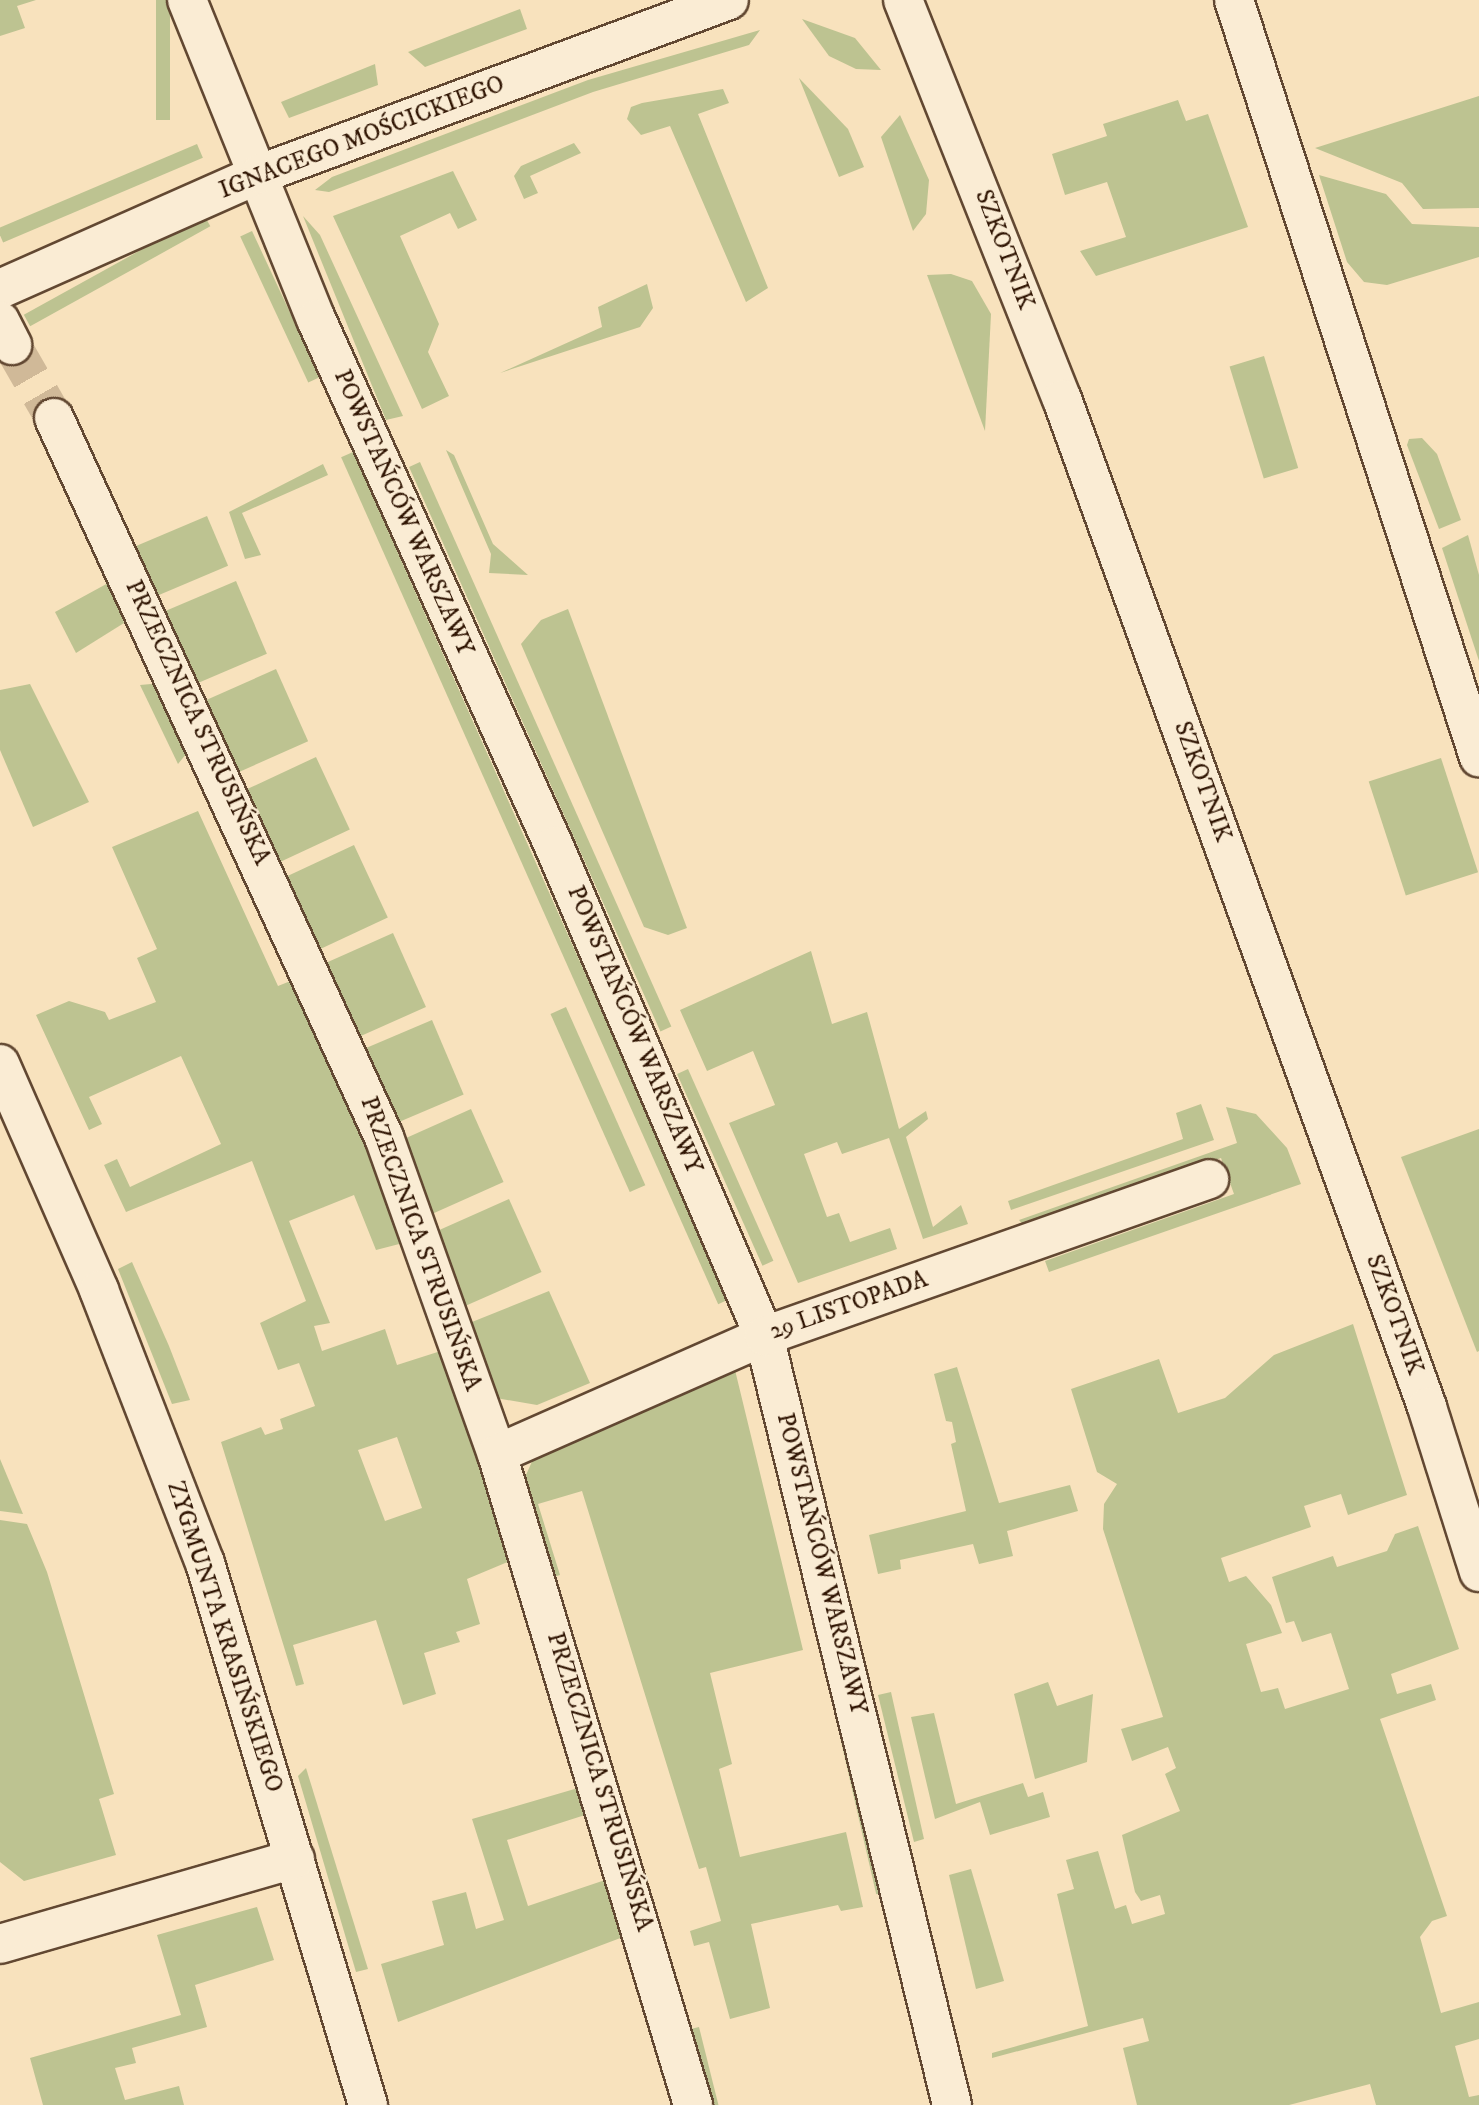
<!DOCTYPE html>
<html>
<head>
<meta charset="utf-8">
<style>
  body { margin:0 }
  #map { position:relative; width:1479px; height:2105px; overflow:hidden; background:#f8e2bd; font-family:"IM FELL DW Pica",serif }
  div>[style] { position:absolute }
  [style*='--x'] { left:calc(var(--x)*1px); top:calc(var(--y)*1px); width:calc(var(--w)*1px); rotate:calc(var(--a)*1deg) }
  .green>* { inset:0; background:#bdc391; transform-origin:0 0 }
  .street-tunnel>* { height:38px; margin-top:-19px; transform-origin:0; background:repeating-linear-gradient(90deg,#d0b998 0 38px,transparent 0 57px) }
  .roads { filter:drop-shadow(2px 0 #624832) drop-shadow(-2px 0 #624832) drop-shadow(0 2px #624832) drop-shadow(0 -2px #624832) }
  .street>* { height:38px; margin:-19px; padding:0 19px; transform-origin:19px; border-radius:19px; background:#faecd4 }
  .secondary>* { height:38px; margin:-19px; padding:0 19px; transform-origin:19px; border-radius:19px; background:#faecd4 }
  span { translate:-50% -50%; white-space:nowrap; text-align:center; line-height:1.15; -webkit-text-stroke:5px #faecd4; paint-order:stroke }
  .street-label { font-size:24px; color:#301503 }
</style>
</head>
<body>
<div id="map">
  <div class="green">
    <i style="clip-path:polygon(0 0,36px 0,17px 6px,25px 28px,0 36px)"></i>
    <i style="left:156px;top:0;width:14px;height:120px"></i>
    <i style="clip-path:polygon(520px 9px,527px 29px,425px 67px,408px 52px)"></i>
    <i style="clip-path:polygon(802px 19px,855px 38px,881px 70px,856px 69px,829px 56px)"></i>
    <i style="clip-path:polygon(760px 30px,749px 45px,593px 92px,329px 192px,315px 190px,332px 177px,588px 80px)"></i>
    <i style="clip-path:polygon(375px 64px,378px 85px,289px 118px,281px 102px)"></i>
    <i style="clip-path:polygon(799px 78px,848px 129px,864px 167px,839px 177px)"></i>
    <i style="clip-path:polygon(723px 89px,729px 103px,698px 114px,768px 288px,746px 302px,670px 126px,641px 135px,627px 119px,631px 107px,642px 103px)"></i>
    <i style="clip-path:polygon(1479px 96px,1479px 208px,1423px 209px,1402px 183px,1315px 148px)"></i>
    <i style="clip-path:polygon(1178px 100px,1186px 121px,1208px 114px,1248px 227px,1096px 276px,1080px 251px,1126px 237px,1107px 182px,1065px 195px,1052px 154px,1107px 136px,1103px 124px)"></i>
    <i style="clip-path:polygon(900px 115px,929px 180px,926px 214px,913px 231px,881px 137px)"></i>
    <i style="clip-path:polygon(574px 143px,581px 153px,530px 176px,538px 193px,524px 199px,514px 176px,521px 166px)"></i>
    <i style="left:197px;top:144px;width:15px;height:217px;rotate:67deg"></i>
    <i style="clip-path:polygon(453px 171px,477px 220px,458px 229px,450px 213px,400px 236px,439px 324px,428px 352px,449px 396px,422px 409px,333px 216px)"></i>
    <i style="clip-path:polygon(1319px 175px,1386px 194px,1412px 224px,1479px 227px,1479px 257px,1387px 285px,1364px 282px,1347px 262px)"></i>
    <i style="left:204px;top:215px;width:13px;height:206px;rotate:61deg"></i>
    <i style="clip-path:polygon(303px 216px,320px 235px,403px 416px,386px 420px)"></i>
    <i style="left:252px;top:231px;width:161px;height:13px;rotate:65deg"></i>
    <i style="clip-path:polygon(951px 274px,972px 281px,991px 314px,985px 431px,927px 275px)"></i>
    <i style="clip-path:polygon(647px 284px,653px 308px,640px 327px,500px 373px,602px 327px,598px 307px)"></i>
    <i style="left:1264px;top:356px;width:117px;height:36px;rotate:73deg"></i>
    <i style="clip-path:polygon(1422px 438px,1437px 454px,1461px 520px,1439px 529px,1407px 445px,1409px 439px)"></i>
    <i style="clip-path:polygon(446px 450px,454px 455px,493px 544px,528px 575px,489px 573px,491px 554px)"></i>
    <i style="left:353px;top:452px;width:927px;height:13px;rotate:66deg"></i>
    <i style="left:420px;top:462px;width:618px;height:12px;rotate:66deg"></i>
    <i style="clip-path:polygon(323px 464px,328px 475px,242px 513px,261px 555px,245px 559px,229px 512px)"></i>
    <i style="left:207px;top:516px;width:54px;height:77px;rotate:67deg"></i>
    <i style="clip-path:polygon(1468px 535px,1479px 575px,1479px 661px,1442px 548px)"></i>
    <i style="left:236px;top:581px;width:79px;height:78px;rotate:67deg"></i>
    <i style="clip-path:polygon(110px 582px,124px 623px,76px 653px,55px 612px)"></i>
    <i style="clip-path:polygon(568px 609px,687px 928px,668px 935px,644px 927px,521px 644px,541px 620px)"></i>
    <i style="left:276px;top:669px;width:79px;height:80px;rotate:66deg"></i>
    <i style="clip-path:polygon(30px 684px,89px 802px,33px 827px,0 750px,0 690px)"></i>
    <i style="clip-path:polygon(151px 684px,162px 688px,191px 748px,178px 764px,140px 685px)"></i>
    <i style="left:316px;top:757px;width:80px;height:80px;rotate:65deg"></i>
    <i style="left:1441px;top:758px;width:120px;height:76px;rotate:72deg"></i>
    <i style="clip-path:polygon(evenodd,198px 811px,278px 986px,303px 976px,407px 1242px,376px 1250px,354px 1195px,289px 1221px,330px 1323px,314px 1326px,322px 1351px,385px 1329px,397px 1365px,447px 1349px,515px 1559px,467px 1579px,480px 1624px,456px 1632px,460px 1642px,424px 1653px,436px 1694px,403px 1705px,376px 1620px,293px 1645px,304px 1684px,296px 1686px,221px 1442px,261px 1427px,265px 1435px,283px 1429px,280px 1419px,315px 1406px,299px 1363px,278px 1370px,260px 1323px,306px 1301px,252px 1161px,126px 1212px,104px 1165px,117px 1159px,130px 1187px,221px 1144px,181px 1056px,89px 1097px,102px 1124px,89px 1130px,36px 1015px,69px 1001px,105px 1012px,109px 1020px,156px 1002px,137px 958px,157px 949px,112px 847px,198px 811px,397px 1437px,422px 1508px,385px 1521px,358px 1450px,397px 1437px)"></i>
    <i style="left:354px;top:845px;width:80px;height:78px;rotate:65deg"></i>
    <i style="left:393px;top:933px;width:81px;height:78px;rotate:66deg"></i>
    <i style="clip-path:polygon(811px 951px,832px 1024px,867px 1012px,899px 1129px,926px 1111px,928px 1119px,906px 1137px,933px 1227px,961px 1205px,968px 1224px,923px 1239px,889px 1138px,842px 1154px,837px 1142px,804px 1154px,827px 1217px,839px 1213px,850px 1242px,890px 1228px,897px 1249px,798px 1283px,729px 1123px,775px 1105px,753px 1051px,707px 1071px,680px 1010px)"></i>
    <i style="left:566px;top:1007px;width:195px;height:17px;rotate:66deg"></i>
    <i style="left:432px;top:1020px;width:81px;height:78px;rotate:67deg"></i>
    <i style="left:688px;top:1069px;width:210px;height:12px;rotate:66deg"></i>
    <i style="clip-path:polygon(1201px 1104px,1214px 1140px,1011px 1210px,1008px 1201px,1183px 1139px,1176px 1113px)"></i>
    <i style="clip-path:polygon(1226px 1107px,1256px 1114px,1287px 1148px,1301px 1184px,1049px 1272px,1045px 1261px,1234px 1194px,1221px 1158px,1025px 1227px,1019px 1220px,1237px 1143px)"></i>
    <i style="left:471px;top:1109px;width:80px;height:79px;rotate:66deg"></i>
    <i style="clip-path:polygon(1479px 1129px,1479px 1351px,1477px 1352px,1401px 1157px)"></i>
    <i style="left:509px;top:1199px;width:80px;height:83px;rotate:66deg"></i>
    <i style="clip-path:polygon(132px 1262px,169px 1346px,190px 1400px,172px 1404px,118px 1269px)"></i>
    <i style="clip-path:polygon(549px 1291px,590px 1383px,537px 1405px,496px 1398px,467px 1324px)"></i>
    <i style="clip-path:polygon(1353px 1324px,1407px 1495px,1348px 1515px,1341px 1494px,1304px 1506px,1311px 1527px,1221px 1558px,1229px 1582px,1246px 1576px,1271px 1605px,1282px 1633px,1246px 1644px,1261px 1692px,1278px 1688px,1285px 1709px,1349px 1689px,1331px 1633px,1302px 1642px,1294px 1621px,1286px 1623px,1272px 1577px,1333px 1556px,1337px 1567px,1387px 1551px,1395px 1534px,1418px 1526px,1459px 1649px,1391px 1674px,1397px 1694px,1431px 1684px,1436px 1700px,1380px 1719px,1447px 1916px,1432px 1921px,1420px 1937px,1441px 2013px,1479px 2002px,1479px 2039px,1455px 2046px,1469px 2097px,1479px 2095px,1479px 2105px,1376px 2105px,1370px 2084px,1289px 2105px,1137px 2105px,1123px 2048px,1149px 2041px,1143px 2018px,992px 2058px,992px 2053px,1088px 2026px,1057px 1894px,1074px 1889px,1066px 1860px,1098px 1851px,1115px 1909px,1126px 1905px,1132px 1924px,1165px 1914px,1160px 1895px,1141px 1901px,1135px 1892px,1122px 1835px,1180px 1811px,1165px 1774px,1176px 1768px,1168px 1747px,1132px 1761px,1121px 1729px,1163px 1717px,1103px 1529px,1104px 1504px,1117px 1484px,1097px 1472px,1071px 1389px,1159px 1359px,1178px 1413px,1225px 1398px,1274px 1355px)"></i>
    <i style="clip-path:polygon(957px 1367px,999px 1503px,1070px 1485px,1078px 1511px,1007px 1531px,1013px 1556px,979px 1564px,973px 1544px,900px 1560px,901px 1569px,878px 1574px,869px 1535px,966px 1511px,951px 1444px,956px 1442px,952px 1422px,946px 1421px,934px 1374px)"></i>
    <i style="clip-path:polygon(735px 1370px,803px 1650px,710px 1673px,732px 1764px,719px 1769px,740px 1857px,846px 1832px,863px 1907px,841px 1911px,838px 1905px,751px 1924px,770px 2008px,730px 2019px,709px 1942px,694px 1946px,690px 1931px,721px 1921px,706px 1867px,699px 1869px,582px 1491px,538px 1504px,560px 1575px,550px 1578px,522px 1484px,534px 1457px)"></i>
    <i style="clip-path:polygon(0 1459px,23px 1514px,0 1511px)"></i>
    <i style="clip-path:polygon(0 1520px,27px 1524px,47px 1572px,114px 1794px,99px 1799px,116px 1855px,24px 1881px,0 1862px)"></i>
    <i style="clip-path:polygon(1048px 1682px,1057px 1706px,1093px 1694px,1087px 1762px,1035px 1779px,1014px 1694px)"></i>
    <i style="clip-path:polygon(891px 1692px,924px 1839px,914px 1842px,878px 1695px)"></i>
    <i style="clip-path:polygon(934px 1713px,956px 1804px,1023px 1783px,1028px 1797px,1043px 1792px,1050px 1817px,990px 1835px,980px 1802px,935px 1819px,911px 1717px)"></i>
    <i style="left:850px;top:1736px;width:160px;height:10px;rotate:77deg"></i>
    <i style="clip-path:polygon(306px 1768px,368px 1969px,356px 1972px,298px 1776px)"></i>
    <i style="clip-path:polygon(578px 1788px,585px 1815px,507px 1840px,528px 1906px,614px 1877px,631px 1934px,398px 2022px,381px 1964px,444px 1945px,432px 1901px,466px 1892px,476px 1929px,504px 1920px,472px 1819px)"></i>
    <i style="clip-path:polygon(971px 1869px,1004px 1981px,976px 1989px,949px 1875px)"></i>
    <i style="clip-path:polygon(257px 1907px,274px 1960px,195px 1985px,207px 2027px,132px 2048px,136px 2063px,115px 2068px,125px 2100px,179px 2086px,184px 2105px,43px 2105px,30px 2058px,181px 2015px,157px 1935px)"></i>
    <i style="left:699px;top:2027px;width:81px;height:16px;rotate:76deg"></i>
  </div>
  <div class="street-tunnel">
    <i style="--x:12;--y:345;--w:84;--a:60.1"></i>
  </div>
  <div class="roads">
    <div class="street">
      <i style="--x:187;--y:0;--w:344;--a:68"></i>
      <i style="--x:316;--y:319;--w:578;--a:65.7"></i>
      <i style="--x:554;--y:846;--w:533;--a:66.8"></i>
      <i style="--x:764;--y:1336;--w:792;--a:76.26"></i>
      <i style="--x:1234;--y:0;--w:796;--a:72.07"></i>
      <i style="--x:0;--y:289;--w:284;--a:-23.9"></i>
      <i style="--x:260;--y:174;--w:500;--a:-20.35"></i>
      <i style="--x:0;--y:321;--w:27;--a:63"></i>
      <i style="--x:54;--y:418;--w:791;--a:65.35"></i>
      <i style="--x:384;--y:1137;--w:337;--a:70.4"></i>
      <i style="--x:497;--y:1454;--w:680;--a:73.24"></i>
      <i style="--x:0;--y:1064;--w:247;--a:66.3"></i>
      <i style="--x:99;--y:1290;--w:293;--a:68.8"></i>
      <i style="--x:205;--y:1563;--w:566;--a:73.26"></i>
      <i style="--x:497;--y:1454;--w:292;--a:-23.8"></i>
      <i style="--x:764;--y:1336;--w:472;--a:-19.4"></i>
      <i style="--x:0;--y:1944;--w:307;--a:-16.1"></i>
    </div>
    <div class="secondary">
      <i style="--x:903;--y:0;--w:430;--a:68.3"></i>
      <i style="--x:1062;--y:399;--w:1072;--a:70.09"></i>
      <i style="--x:1427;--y:1407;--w:173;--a:72.5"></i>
    </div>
  </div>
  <div class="street-label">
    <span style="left:362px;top:138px;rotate:-21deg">IGNACEGO MOŚCICKIEGO</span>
    <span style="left:1004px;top:250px;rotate:69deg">SZKOTNIK</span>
    <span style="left:403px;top:513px;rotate:66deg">POWSTAŃCÓW WARSZAWY</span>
    <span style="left:197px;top:723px;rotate:65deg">PRZECZNICA STRUSIŃSKA</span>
    <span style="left:1202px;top:782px;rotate:70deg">SZKOTNIK</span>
    <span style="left:634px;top:1030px;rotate:67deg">POWSTAŃCÓW WARSZAWY</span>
    <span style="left:420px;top:1244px;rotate:70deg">PRZECZNICA STRUSIŃSKA</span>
    <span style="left:849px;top:1306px;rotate:-19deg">29 LISTOPADA</span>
    <span style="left:1394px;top:1315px;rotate:70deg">SZKOTNIK</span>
    <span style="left:821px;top:1564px;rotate:76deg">POWSTAŃCÓW WARSZAWY</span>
    <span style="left:224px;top:1637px;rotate:72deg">ZYGMUNTA KRASIŃSKIEGO</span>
    <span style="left:599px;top:1782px;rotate:73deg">PRZECZNICA STRUSIŃSKA</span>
  </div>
</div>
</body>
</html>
